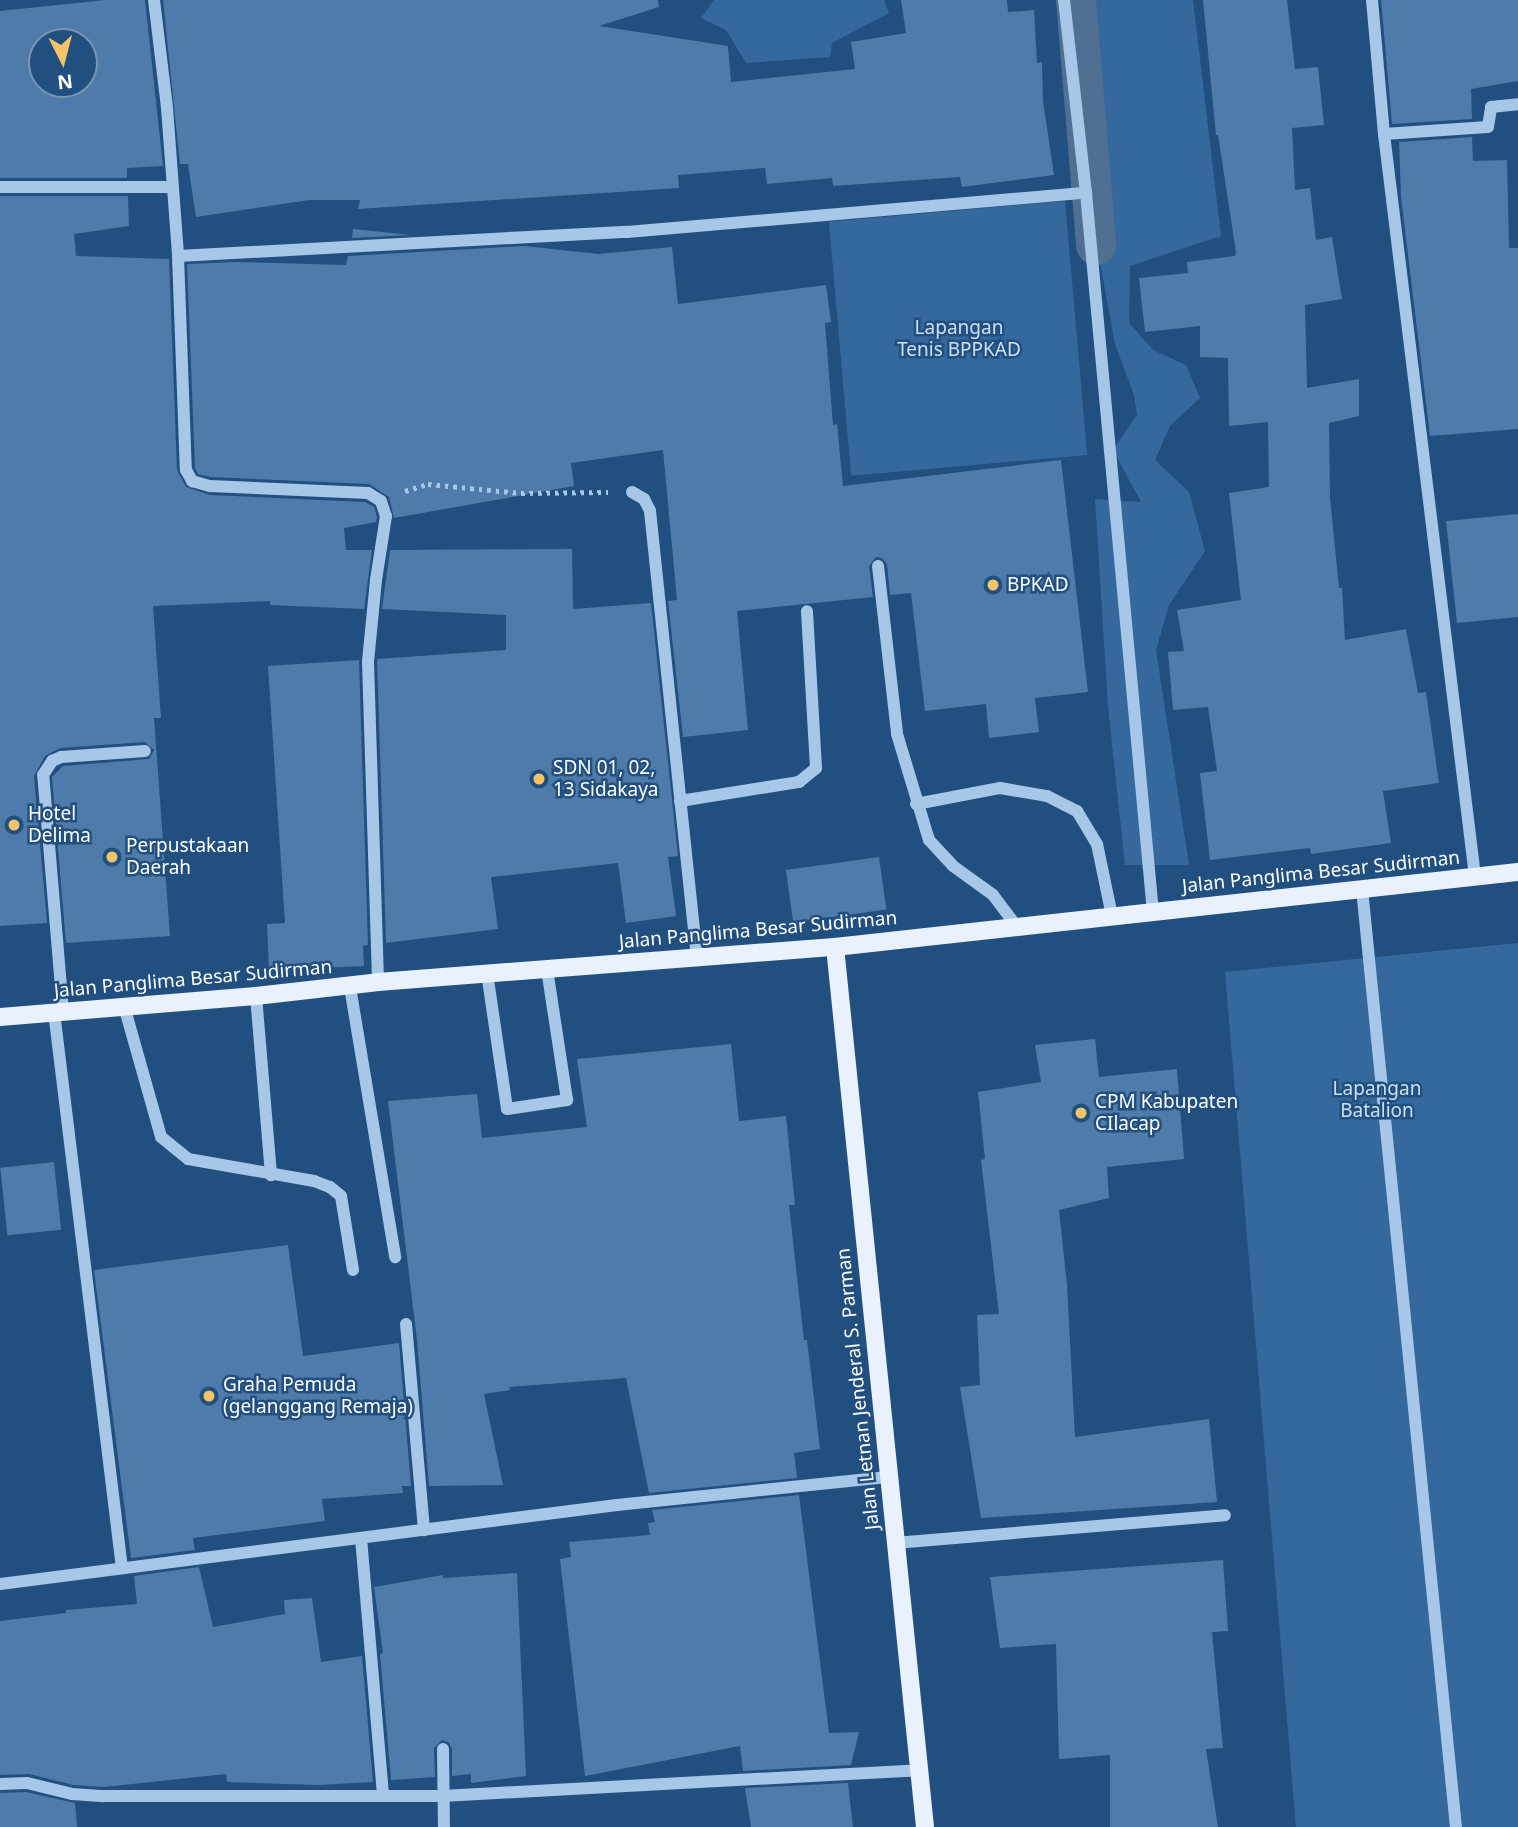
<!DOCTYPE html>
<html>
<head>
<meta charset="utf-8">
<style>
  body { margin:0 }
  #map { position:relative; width:1518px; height:1827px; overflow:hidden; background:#214f7f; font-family:"Noto Sans",sans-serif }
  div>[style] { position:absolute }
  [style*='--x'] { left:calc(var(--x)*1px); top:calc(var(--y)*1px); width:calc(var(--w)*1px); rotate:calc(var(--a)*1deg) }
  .green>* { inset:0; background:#35699d; transform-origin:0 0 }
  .canal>* { height:40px; margin:-20px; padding:0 20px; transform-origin:20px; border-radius:20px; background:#4f7093 }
  .building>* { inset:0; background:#4e7baa; transform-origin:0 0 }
  .path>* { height:4.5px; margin-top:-2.25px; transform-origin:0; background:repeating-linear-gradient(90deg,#a6c7e7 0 3.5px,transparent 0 8.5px) }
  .minor>* { height:12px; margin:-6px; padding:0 6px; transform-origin:6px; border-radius:6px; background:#a6c7e7 }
  .major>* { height:18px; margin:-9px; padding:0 9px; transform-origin:9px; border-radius:9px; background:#e8f1fd }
  .dots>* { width:19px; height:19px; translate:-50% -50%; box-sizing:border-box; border:4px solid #214f7f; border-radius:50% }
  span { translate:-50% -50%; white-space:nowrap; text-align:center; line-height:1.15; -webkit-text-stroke:5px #214f7f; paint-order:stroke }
  .park-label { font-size:19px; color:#cae0f5 }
  .poi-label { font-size:19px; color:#fff }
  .left { translate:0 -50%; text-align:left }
  .street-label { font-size:19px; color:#fff }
  .north { position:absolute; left:28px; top:28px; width:70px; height:70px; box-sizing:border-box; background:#214f7f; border:2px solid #7a95b2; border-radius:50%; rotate:174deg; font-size:19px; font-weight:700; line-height:28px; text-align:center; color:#fff }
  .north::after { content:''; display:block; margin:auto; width:24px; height:32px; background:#f3c468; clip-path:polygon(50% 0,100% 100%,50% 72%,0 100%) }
</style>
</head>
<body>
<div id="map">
  <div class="green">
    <i style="clip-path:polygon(714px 0,884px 0,889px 13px,832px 43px,830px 57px,746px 63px,726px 30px,701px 18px)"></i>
    <i style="clip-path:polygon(1075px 0,1193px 0,1221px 236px,1130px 266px,1129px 323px,1153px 350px,1186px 365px,1200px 398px,1170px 426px,1155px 460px,1189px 492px,1205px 551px,1169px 605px,1156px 650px,1189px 865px,1125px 865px,1108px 707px,1095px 499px,1141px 502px,1113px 450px,1137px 415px,1134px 395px,1115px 344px,1096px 241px)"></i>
    <i style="left:1065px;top:201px;width:255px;height:237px;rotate:85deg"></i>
    <i style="clip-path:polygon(1518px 943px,1518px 1827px,1296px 1827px,1225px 972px)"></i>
  </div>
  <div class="canal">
    <i style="--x:1076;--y:0;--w:246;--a:85.3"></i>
  </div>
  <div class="building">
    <i style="clip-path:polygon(evenodd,105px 0,145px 0,163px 166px,127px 168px,127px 178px,0 178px,0 11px,105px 0,42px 42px,84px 42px,84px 84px,42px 84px,42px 42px)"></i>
    <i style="clip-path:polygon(163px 0,658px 0,659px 7px,599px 26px,728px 46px,731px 82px,855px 69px,851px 42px,906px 33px,901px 0,1007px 0,1008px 12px,1034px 10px,1037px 63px,1042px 62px,1043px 101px,1054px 175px,962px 187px,960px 177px,833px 186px,832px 178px,767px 184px,765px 168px,678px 175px,679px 188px,358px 209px,360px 200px,309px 200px,196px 217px,188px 164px,180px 164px)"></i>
    <i style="clip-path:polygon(1203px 0,1287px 0,1295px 69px,1318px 67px,1324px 125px,1292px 128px,1295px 190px,1310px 188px,1316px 240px,1332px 237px,1342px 299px,1305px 305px,1307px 388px,1359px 379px,1359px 416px,1329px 423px,1330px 498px,1339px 588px,1342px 588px,1345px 640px,1406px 629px,1418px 693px,1426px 692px,1439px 783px,1383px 791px,1391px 843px,1311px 854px,1310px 848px,1210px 860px,1200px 773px,1217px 771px,1208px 707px,1173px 710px,1168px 652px,1184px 651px,1177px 610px,1241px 600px,1229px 493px,1269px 487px,1268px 422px,1229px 426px,1228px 358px,1200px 357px,1200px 326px,1145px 332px,1139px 278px,1188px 273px,1187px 262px,1235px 256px,1236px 252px,1218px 135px,1216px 135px)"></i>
    <i style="clip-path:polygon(1381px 0,1518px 0,1518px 81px,1471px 89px,1472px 119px,1392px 124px)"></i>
    <i style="clip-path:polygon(1472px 137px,1473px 161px,1507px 160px,1509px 248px,1518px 248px,1518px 429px,1430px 436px,1401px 197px,1399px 142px)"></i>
    <i style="clip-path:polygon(0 196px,128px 196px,129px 226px,74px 234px,76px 256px,169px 259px,177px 470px,186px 487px,210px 495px,365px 502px,374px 507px,377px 517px,376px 522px,344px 528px,346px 550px,372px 550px,364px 609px,270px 605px,270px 601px,153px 606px,161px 718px,154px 718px,170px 936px,66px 943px,52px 777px,63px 766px,149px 759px,154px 750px,145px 742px,60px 748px,45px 756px,34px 776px,47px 923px,0 926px)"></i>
    <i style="clip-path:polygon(353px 229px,411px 235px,352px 238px)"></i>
    <i style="clip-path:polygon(525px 246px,598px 254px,672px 247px,678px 304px,826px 285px,831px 322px,825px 323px,833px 425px,837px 424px,843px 486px,1061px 460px,1088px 692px,1035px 698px,1039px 732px,989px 738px,986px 704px,925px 711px,911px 593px,890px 595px,887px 564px,882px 558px,876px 557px,869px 566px,873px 597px,737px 611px,748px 730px,683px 737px,668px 601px,677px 600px,663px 450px,571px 463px,574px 486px,394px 518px,389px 497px,369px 484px,211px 477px,198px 474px,195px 468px,187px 264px,238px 262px,346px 265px,348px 256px)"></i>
    <i style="clip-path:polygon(1518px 514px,1518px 617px,1457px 623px,1446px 521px)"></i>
    <i style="clip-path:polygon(572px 549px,573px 609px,651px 603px,678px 856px,668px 857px,676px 916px,626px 923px,618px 863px,491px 877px,498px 929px,386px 943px,377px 659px,506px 650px,506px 615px,382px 609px,390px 550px)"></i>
    <i style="clip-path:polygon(359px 660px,368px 945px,363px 946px,364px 966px,269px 970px,267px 924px,285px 923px,268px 666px)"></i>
    <i style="left:879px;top:857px;width:53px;height:94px;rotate:82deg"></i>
    <i style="clip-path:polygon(1095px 1039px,1099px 1077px,1177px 1069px,1184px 1159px,1107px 1167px,1109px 1198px,1059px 1210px,1067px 1285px,1075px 1437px,1209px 1419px,1217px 1502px,981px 1518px,960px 1387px,980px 1385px,977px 1315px,999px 1314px,981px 1160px,985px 1159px,978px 1092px,1041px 1082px,1035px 1045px)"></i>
    <i style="clip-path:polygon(731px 1044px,739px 1121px,786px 1116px,795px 1205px,789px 1205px,804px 1340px,807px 1340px,820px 1449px,794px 1453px,797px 1478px,649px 1493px,626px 1378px,509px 1387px,510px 1390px,484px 1394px,503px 1485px,429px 1486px,417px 1340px,388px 1101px,477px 1094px,482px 1138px,587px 1127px,577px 1059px)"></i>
    <i style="left:54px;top:1162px;width:68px;height:54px;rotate:84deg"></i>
    <i style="clip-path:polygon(288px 1245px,303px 1356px,399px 1343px,411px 1486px,402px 1486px,403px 1493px,322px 1499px,325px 1521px,193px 1538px,195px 1550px,131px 1558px,94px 1270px)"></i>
    <i style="clip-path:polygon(799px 1495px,829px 1733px,859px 1732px,851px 1765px,743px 1771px,740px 1746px,585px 1776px,560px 1559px,571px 1557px,569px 1542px,650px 1535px,648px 1523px,655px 1522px,652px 1510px)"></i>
    <i style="clip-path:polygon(1223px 1560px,1228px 1631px,1212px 1632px,1223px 1748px,1206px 1749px,1218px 1827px,1110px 1827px,1110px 1755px,1059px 1759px,1056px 1644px,1000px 1648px,990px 1577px)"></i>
    <i style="clip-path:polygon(199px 1567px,213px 1627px,285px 1614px,284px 1600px,312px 1598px,321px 1662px,362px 1656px,373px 1782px,318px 1785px,227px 1782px,226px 1774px,104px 1787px,73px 1785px,29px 1774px,0 1775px,0 1621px,66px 1613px,66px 1610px,137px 1604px,134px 1576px)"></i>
    <i style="clip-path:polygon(517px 1573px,526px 1776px,471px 1783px,471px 1774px,452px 1776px,452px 1748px,448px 1742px,442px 1740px,434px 1748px,435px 1777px,391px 1780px,380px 1654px,383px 1653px,374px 1587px,443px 1575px,443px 1578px)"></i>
    <i style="clip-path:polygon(848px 1783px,853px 1827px,751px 1827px,745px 1788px)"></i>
    <i style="clip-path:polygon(26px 1792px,75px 1803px,77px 1827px,0 1827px,0 1793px)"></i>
  </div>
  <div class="path">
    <i style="--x:405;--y:491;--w:24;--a:-17"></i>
    <i style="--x:428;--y:484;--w:93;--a:5.5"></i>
    <i style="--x:521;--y:493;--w:87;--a:-0.7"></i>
  </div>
  <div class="minor">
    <i style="--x:154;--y:0;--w:109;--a:83.1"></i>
    <i style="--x:167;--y:108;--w:148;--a:85.7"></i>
    <i style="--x:178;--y:256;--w:214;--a:87.9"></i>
    <i style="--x:186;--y:470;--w:13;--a:61"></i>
    <i style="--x:192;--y:481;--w:19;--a:16"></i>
    <i style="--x:210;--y:486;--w:158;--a:2.5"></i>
    <i style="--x:368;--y:493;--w:15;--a:32"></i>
    <i style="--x:381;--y:501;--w:16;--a:72"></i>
    <i style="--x:386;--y:516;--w:65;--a:98.9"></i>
    <i style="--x:376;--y:580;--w:82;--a:95.6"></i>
    <i style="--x:368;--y:662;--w:320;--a:88.2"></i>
    <i style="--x:1372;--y:0;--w:135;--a:84.9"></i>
    <i style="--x:1384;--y:134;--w:748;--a:83.01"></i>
    <i style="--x:1384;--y:134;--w:104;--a:-3.9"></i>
    <i style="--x:1488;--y:127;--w:20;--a:-81"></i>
    <i style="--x:1491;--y:107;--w:27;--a:-6"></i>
    <i style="--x:0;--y:187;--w:172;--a:0"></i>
    <i style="--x:1086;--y:193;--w:722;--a:84.68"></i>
    <i style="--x:178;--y:256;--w:450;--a:-3.1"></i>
    <i style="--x:627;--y:232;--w:461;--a:-4.9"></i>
    <i style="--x:1086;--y:193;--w:194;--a:-96.5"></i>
    <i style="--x:632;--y:492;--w:14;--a:30"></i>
    <i style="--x:644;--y:499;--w:13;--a:63"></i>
    <i style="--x:650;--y:511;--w:448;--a:84"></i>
    <i style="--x:878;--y:566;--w:169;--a:83.5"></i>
    <i style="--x:897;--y:734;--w:111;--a:73.2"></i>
    <i style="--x:929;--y:840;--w:35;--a:47"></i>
    <i style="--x:953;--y:866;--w:49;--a:35.9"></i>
    <i style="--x:993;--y:895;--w:40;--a:53"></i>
    <i style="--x:680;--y:801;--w:121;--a:-9.1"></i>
    <i style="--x:799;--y:782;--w:22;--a:-39"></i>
    <i style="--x:816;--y:768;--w:157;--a:-93.3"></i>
    <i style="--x:916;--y:804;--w:86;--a:-10.8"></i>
    <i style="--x:1000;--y:788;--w:48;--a:9.7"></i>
    <i style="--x:1047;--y:796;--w:34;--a:27"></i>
    <i style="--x:1077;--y:811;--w:39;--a:59"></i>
    <i style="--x:1097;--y:844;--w:74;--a:78.2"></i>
    <i style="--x:1362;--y:889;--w:943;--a:84.28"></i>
    <i style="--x:487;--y:973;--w:137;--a:81.6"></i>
    <i style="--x:507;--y:1109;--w:61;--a:-8.5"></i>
    <i style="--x:567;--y:1100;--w:133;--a:-98.7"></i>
    <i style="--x:350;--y:987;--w:274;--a:80.5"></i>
    <i style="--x:256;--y:996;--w:180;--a:85.2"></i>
    <i style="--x:124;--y:1006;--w:136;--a:74.2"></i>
    <i style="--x:161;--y:1137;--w:35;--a:39"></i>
    <i style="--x:188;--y:1159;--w:128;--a:9.9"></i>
    <i style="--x:314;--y:1181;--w:17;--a:21"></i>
    <i style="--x:330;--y:1187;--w:14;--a:39"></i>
    <i style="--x:341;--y:1196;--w:75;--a:80.8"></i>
    <i style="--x:63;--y:1011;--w:237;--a:-94.8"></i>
    <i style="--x:43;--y:775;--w:17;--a:-57"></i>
    <i style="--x:52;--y:761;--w:10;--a:-24"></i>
    <i style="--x:61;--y:757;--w:84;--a:-4.1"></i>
    <i style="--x:54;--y:1012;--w:560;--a:83.03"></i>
    <i style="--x:406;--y:1324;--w:207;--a:85"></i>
    <i style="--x:361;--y:1538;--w:258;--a:85.1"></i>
    <i style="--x:895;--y:1543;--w:331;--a:-4.8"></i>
    <i style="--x:0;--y:1584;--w:622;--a:-7.3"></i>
    <i style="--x:617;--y:1505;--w:272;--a:-5.9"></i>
    <i style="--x:443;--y:1749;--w:78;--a:89.3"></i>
    <i style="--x:0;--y:1784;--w:27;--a:-2"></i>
    <i style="--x:27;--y:1783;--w:46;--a:13.7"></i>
    <i style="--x:72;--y:1794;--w:32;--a:4"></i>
    <i style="--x:104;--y:1796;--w:338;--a:0"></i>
    <i style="--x:442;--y:1796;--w:478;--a:-3.1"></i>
  </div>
  <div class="major">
    <i style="--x:835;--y:947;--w:885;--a:84.16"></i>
    <i style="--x:0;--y:1017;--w:257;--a:-4.7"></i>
    <i style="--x:256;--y:996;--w:123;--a:-6.5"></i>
    <i style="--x:378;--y:982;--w:458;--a:-4.4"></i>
    <i style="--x:835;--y:947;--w:687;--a:-6.27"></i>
  </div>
  <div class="dots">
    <i style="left:993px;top:585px;background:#f3c468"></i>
    <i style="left:539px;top:779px;background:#f3c468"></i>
    <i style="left:14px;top:825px;background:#f3c468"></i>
    <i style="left:112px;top:857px;background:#f3c468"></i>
    <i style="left:1081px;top:1113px;background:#f3c468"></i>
    <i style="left:209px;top:1396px;background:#f3c468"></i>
  </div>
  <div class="park-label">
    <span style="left:959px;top:339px">Lapangan<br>Tenis BPPKAD</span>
    <span style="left:1377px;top:1100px">Lapangan<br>Batalion</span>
  </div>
  <div class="poi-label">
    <span class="left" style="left:1007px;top:585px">BPKAD</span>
    <span class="left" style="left:553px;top:779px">SDN 01, 02,<br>13 Sidakaya</span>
    <span class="left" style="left:28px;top:825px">Hotel<br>Delima</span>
    <span class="left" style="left:126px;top:857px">Perpustakaan<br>Daerah</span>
    <span class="left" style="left:1095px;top:1113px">CPM Kabupaten<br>CIlacap</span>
    <span class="left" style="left:223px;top:1396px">Graha Pemuda<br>(gelanggang Remaja)</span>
  </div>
  <div class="street-label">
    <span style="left:1321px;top:872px;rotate:-6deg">Jalan Panglima Besar Sudirman</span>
    <span style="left:758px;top:930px;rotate:-5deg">Jalan Panglima Besar Sudirman</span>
    <span style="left:193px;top:979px;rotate:-5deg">Jalan Panglima Besar Sudirman</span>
    <span style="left:858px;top:1389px;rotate:-96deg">Jalan Letnan Jenderal S. Parman</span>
  </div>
  <div class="north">N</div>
</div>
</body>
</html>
